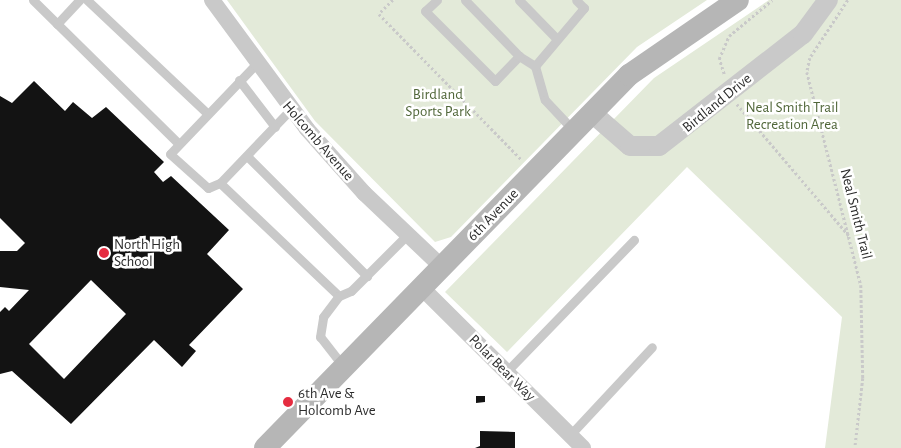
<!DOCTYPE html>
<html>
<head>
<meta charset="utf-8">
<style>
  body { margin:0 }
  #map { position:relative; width:901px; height:448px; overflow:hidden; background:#fff; font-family:"Alegreya Sans",sans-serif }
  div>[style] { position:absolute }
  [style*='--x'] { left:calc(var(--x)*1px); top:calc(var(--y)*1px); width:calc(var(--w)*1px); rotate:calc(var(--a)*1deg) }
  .green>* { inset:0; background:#e3ead9 }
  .building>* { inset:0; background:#131313 }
  .path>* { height:2.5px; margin-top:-1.25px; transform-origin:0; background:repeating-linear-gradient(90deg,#c9c9c9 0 2.5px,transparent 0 5px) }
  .service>* { height:9px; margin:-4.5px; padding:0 4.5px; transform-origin:4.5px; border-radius:4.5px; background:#c9c9c9 }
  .minor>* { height:16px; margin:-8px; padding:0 8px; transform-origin:8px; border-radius:8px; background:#c9c9c9 }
  .tertiary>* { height:20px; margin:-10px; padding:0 10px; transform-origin:10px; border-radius:10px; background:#c9c9c9 }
  .secondary>* { height:22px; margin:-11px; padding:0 11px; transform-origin:11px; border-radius:11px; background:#b6b6b6 }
  .dots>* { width:14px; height:14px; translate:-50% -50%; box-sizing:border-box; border:2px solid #fff; border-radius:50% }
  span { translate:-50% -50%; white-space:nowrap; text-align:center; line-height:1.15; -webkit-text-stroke:5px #fff; paint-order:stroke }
  .park-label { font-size:15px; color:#51673a }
  .street-label { font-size:15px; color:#2c2c2c }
  .poi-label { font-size:15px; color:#2c2c2c }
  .left { translate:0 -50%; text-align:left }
</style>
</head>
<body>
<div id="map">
  <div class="green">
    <i style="clip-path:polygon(227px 0,707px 0,637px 47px,451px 237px,435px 242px,315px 121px)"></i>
    <i style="clip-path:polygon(769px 0,901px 0,901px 448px,825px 448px,842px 317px,687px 167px,507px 352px,445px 292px,654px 78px)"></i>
  </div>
  <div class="building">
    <i style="clip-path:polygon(evenodd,34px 81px,65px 111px,73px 102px,92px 118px,106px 107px,164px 162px,154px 172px,163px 182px,171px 176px,229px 230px,207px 254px,243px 289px,189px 345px,196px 351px,182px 367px,154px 340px,71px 424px,12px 371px,0 374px,0 312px,5px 307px,9px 311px,29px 290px,0 287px,0 251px,17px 251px,25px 243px,0 218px,0 96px,12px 103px,34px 81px,91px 280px,126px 314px,64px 379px,29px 344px,91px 280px)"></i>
    <i style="clip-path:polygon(476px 396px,485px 396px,485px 402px,476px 403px)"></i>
    <i style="clip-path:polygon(480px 431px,515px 432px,515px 448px,475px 448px,480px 446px)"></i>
  </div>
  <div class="path">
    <i style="--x:393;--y:0;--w:20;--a:135"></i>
    <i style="--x:379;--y:14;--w:204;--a:45.6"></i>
    <i style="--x:848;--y:0;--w:69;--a:123.2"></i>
    <i style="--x:810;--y:58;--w:14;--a:102"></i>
    <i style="--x:807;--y:72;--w:220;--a:75.8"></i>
    <i style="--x:861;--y:285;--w:93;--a:88.8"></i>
    <i style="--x:863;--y:378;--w:70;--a:96.5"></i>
    <i style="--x:724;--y:74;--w:16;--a:-108"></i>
    <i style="--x:719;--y:59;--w:25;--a:-67"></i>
    <i style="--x:729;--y:36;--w:56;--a:-39.9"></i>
    <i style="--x:737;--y:104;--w:175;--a:49.6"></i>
  </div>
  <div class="service">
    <i style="--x:33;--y:0;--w:205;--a:44.6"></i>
    <i style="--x:87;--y:0;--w:165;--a:43.3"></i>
    <i style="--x:437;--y:0;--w:16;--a:137"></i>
    <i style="--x:425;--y:11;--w:99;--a:45"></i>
    <i style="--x:495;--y:81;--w:35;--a:-46"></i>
    <i style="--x:519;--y:56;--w:19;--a:32"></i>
    <i style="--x:535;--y:66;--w:35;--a:74"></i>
    <i style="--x:545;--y:100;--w:42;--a:46.9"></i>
    <i style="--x:465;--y:0;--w:78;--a:46"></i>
    <i style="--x:519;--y:0;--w:53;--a:45.8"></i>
    <i style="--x:57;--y:24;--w:33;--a:-47"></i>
    <i style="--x:256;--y:64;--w:124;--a:133.7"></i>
    <i style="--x:170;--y:154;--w:51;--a:41.8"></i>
    <i style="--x:208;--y:188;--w:13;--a:-23"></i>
    <i style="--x:220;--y:183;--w:101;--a:-46.2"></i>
    <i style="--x:535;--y:66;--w:76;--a:-49.8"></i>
    <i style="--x:584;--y:8;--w:11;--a:-135"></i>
    <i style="--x:239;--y:80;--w:59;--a:52.5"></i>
    <i style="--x:247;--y:156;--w:170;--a:45"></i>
    <i style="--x:220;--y:183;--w:164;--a:43.5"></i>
    <i style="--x:343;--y:366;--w:37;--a:-128"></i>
    <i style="--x:320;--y:337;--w:20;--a:-81"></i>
    <i style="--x:323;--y:317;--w:26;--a:-53"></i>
    <i style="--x:339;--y:296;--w:13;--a:-23"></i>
    <i style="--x:351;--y:291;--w:81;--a:-45"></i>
    <i style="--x:506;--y:372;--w:184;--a:-45.9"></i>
    <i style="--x:570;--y:435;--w:120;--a:-47"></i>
  </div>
  <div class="minor">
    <i style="--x:212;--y:0;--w:160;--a:53.6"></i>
    <i style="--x:307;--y:129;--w:86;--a:48.3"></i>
    <i style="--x:364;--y:193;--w:108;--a:43.5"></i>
    <i style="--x:422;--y:288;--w:227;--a:44.8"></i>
  </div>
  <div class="tertiary">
    <i style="--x:592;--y:113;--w:50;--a:41"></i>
    <i style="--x:630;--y:146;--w:29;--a:0"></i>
    <i style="--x:659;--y:146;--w:182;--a:-37.9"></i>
    <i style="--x:803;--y:34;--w:42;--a:-53.7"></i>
  </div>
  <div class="secondary">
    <i style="--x:265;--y:448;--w:521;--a:-45.7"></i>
    <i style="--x:629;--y:75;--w:132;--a:-34.5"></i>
  </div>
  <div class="dots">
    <i style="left:104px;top:253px;background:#e52c40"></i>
    <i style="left:288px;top:402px;background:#e52c40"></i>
  </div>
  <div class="park-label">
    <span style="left:438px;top:103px">Birdland<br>Sports Park</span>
    <span style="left:792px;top:116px">Neal Smith Trail<br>Recreation Area</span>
  </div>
  <div class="street-label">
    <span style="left:717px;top:103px;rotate:-39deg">Birdland Drive</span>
    <span style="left:318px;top:141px;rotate:49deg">Holcomb Avenue</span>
    <span style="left:856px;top:214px;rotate:76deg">Neal Smith Trail</span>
    <span style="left:493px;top:215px;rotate:-46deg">6th Avenue</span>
    <span style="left:502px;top:368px;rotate:45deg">Polar Bear Way</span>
  </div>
  <div class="poi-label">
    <span class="left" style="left:114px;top:253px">North High<br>School</span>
    <span class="left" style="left:298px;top:402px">6th Ave &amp;<br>Holcomb Ave</span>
  </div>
</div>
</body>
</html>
